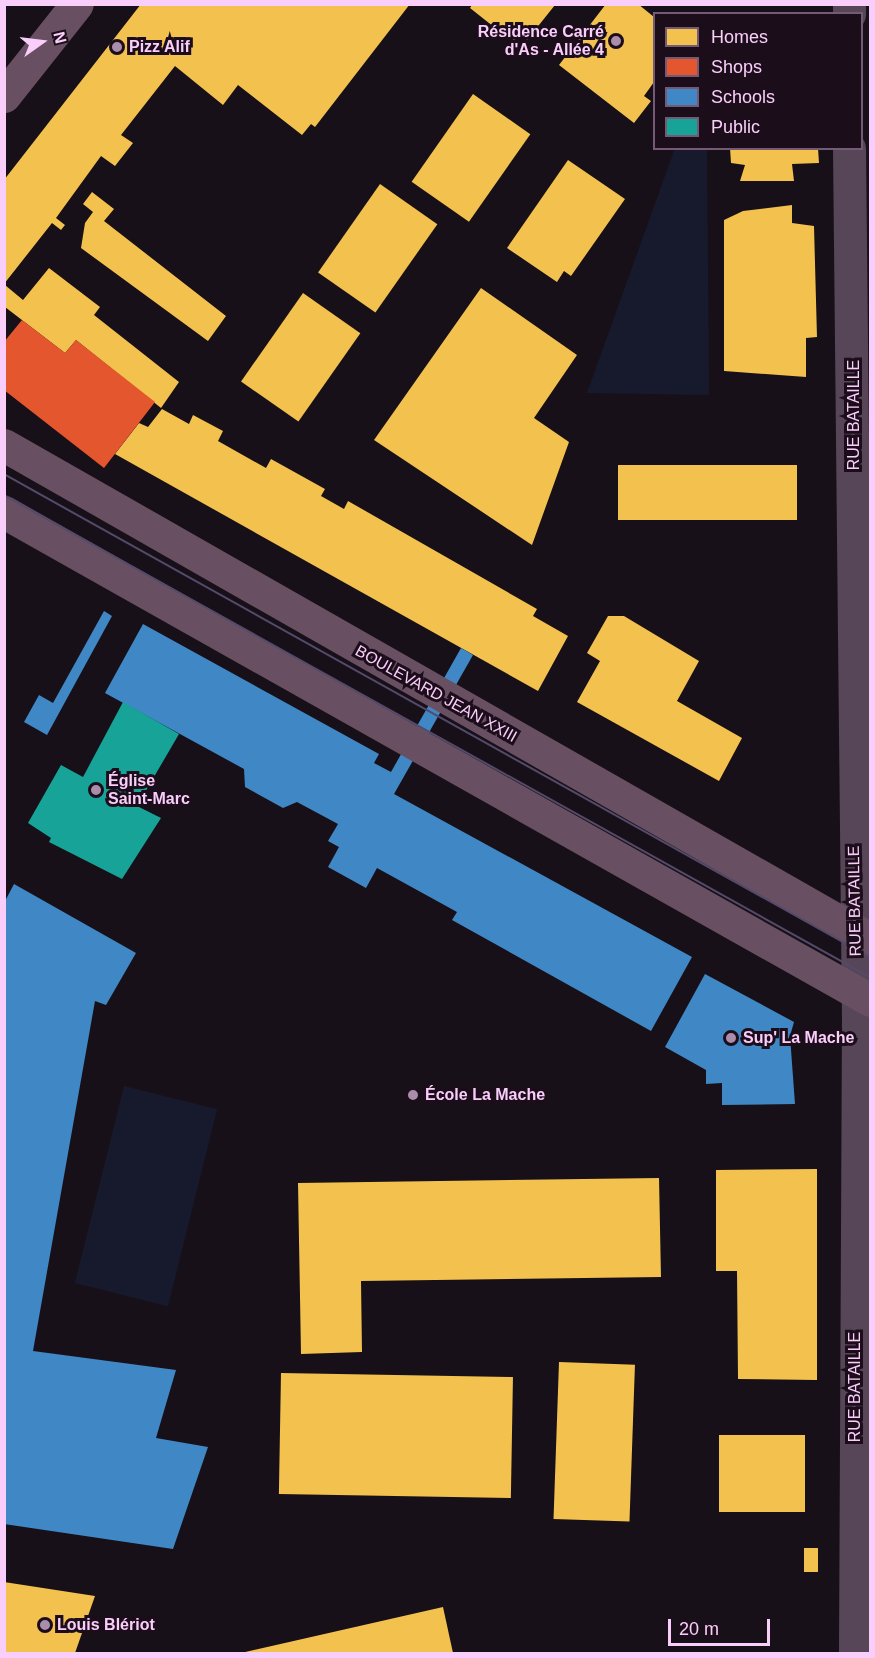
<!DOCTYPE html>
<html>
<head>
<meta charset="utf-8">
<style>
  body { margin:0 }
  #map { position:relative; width:875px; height:1658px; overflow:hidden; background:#181018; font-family:Helvetica,sans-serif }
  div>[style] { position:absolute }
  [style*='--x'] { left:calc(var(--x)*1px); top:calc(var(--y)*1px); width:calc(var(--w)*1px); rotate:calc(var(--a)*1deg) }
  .green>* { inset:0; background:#161a2c; transform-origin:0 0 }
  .homes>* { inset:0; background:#f2c14e; transform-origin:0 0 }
  .shops>* { inset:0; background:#e4572e }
  .schools>* { inset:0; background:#3f88c5 }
  .public>* { inset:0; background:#17a398 }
  .minor>* { height:33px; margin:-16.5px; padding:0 16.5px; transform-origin:16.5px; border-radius:16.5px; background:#574658 }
  .major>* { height:33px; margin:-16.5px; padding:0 16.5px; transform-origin:16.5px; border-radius:16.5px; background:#685062 }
  .tram>* { height:1.5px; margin:-0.75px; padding:0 0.75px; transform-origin:0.75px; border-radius:0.75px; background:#544a6c }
  .dots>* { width:16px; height:16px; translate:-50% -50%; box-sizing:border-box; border:3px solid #1c0d1b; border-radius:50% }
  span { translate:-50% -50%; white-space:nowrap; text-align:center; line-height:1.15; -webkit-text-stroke:6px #1c0d1b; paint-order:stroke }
  .poi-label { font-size:16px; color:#f9cefa; font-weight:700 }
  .right { translate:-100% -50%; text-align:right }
  .left { translate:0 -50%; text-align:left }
  .street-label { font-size:16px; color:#f9cefa }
  .frame { position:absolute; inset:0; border:6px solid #f9cefa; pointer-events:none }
  .legend { position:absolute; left:653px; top:12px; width:210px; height:138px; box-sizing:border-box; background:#1c0d1b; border:2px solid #745a74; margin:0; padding:8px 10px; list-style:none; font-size:18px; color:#f9cefa }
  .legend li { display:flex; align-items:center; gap:12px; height:30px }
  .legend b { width:30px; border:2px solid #745a74 }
  .north { position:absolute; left:12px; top:12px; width:60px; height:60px; -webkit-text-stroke:4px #1c0d1b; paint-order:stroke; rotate:76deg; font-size:16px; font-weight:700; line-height:24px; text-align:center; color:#f9cefa }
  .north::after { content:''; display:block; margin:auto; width:21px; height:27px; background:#f9cefa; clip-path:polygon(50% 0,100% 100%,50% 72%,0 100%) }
  .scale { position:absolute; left:668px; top:1619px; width:102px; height:27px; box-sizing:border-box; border:3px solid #f9cefa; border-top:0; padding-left:8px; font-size:18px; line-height:21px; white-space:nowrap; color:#f9cefa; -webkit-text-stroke:4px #1c0d1b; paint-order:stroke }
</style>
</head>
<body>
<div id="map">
  <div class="green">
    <i style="clip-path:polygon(675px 148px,707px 149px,709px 395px,587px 393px)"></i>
    <i style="left:124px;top:1086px;width:96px;height:203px;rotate:14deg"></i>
  </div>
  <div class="homes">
    <i style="clip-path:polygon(141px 4px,410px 4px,315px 127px,311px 124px,302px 135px,238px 85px,223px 105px,175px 66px,121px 135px,133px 143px,115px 166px,101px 156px,56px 218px,65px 225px,61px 230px,52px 223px,4px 284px,4px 180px)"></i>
    <i style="clip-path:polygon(606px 4px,638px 4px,654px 17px,654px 82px,644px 96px,651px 101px,634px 123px,559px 65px)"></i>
    <i style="clip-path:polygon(472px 5px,555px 5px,527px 40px,520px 35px,514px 43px,470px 8px)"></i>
    <i style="left:473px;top:94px;width:70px;height:107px;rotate:35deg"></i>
    <i style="clip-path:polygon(730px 148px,818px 148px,819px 163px,792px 164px,794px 181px,740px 181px,745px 165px,731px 163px)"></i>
    <i style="clip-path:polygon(568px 160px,625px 199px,571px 276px,564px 271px,557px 282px,507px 248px)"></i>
    <i style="left:380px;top:184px;width:70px;height:108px;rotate:35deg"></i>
    <i style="clip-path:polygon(92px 192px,114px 209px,104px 221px,226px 316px,208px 341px,81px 248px,85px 223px,93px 212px,83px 204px)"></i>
    <i style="clip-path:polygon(792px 205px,792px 223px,814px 226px,817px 337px,806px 338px,806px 377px,724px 371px,724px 220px,743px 211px)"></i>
    <i style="clip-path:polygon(49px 268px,100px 307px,94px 315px,179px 382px,161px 408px,76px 340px,65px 353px,5px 307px,5px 285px,23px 300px)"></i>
    <i style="clip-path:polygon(481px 288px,577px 355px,534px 418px,569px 442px,532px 545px,374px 440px)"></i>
    <i style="left:303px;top:293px;width:70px;height:108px;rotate:35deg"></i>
    <i style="clip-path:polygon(162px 409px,189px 424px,193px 415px,223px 431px,218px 441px,266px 468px,271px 459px,325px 489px,321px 496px,344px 509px,348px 501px,537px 609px,533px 616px,568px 636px,538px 691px,115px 454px,139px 423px,148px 427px)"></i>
    <i style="left:618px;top:465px;width:179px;height:55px"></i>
    <i style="clip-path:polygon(608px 616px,624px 616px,699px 661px,677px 701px,742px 738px,719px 781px,577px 702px,600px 661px,587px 653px)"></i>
    <i style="clip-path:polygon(817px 1169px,817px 1380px,738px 1379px,737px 1271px,716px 1271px,716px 1170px)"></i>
    <i style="clip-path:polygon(659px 1178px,661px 1277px,361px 1281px,362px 1352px,301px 1354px,298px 1183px)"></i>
    <i style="left:559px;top:1362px;width:76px;height:157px;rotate:2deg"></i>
    <i style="left:281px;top:1373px;width:232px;height:121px;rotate:1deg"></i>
    <i style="left:719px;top:1435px;width:86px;height:77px"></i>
    <i style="left:818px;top:1548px;width:24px;height:14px;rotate:90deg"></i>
    <i style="clip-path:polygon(4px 1582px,95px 1596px,75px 1653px,4px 1653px)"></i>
    <i style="clip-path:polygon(443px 1607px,453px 1653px,241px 1653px)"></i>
  </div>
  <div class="shops">
    <i style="clip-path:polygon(22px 320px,65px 353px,76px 340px,155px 402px,104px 468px,4px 390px,4px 342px)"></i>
  </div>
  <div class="schools">
    <i style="clip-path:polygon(104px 611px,112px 616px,47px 735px,24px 722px,39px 695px,53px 703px)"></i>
    <i style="clip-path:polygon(143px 624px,379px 754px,374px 763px,391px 772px,461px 648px,473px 655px,394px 794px,692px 957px,651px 1031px,452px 920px,457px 912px,377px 868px,366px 888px,328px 867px,339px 847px,328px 841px,338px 824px,297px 802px,283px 808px,245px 787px,244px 769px,105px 693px)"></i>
    <i style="clip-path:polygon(14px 884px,136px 953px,106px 1005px,95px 1001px,33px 1351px,176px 1370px,156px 1438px,208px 1447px,173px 1549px,4px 1524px,4px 903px)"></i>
    <i style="clip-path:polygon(705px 974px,794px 1022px,790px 1036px,795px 1104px,722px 1105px,722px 1083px,706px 1084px,706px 1070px,665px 1047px)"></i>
  </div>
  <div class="public">
    <i style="clip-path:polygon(123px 702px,179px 734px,137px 806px,161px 818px,122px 879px,49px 842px,51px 838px,28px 823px,61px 765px,83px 777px)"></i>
  </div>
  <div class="minor">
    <i style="--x:849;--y:4;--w:10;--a:90"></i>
    <i style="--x:849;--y:148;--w:869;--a:89.41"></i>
    <i style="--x:858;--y:1017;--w:637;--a:90.27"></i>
  </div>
  <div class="major">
    <i style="--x:4;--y:96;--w:117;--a:-51.6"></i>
    <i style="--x:4;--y:445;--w:997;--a:29.7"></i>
    <i style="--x:4;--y:512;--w:994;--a:29.4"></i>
  </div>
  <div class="tram">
    <i style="--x:4;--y:474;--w:992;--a:29.15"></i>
    <i style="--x:4;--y:495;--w:991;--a:29.1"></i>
  </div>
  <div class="dots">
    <i style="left:616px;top:41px;background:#aa8cab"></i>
    <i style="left:117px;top:47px;background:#aa8cab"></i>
    <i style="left:96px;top:790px;background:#aa8cab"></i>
    <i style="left:731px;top:1038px;background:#aa8cab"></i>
    <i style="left:413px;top:1095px;background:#aa8cab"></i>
    <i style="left:45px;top:1625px;background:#aa8cab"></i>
  </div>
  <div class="poi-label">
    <span class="right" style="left:604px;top:41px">Résidence Carré<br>d'As - Allée 4</span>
    <span class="left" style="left:129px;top:47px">Pizz Alif</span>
    <span class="left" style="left:108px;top:790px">Église<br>Saint-Marc</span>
    <span class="left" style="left:743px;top:1038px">Sup' La Mache</span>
    <span class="left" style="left:425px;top:1095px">École La Mache</span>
    <span class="left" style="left:57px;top:1625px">Louis Blériot</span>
  </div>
  <div class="street-label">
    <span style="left:854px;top:415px;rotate:-90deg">RUE BATAILLE</span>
    <span style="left:436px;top:694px;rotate:29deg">BOULEVARD JEAN XXIII</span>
    <span style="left:855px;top:901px;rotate:-91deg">RUE BATAILLE</span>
    <span style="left:855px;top:1387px;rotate:-90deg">RUE BATAILLE</span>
  </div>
  <div class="frame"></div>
  <ul class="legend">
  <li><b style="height:16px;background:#f2c14e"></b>Homes</li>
  <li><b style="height:16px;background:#e4572e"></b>Shops</li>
  <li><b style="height:16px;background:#3f88c5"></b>Schools</li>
  <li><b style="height:16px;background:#17a398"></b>Public</li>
  </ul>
  <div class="north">N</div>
  <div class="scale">20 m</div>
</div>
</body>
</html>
